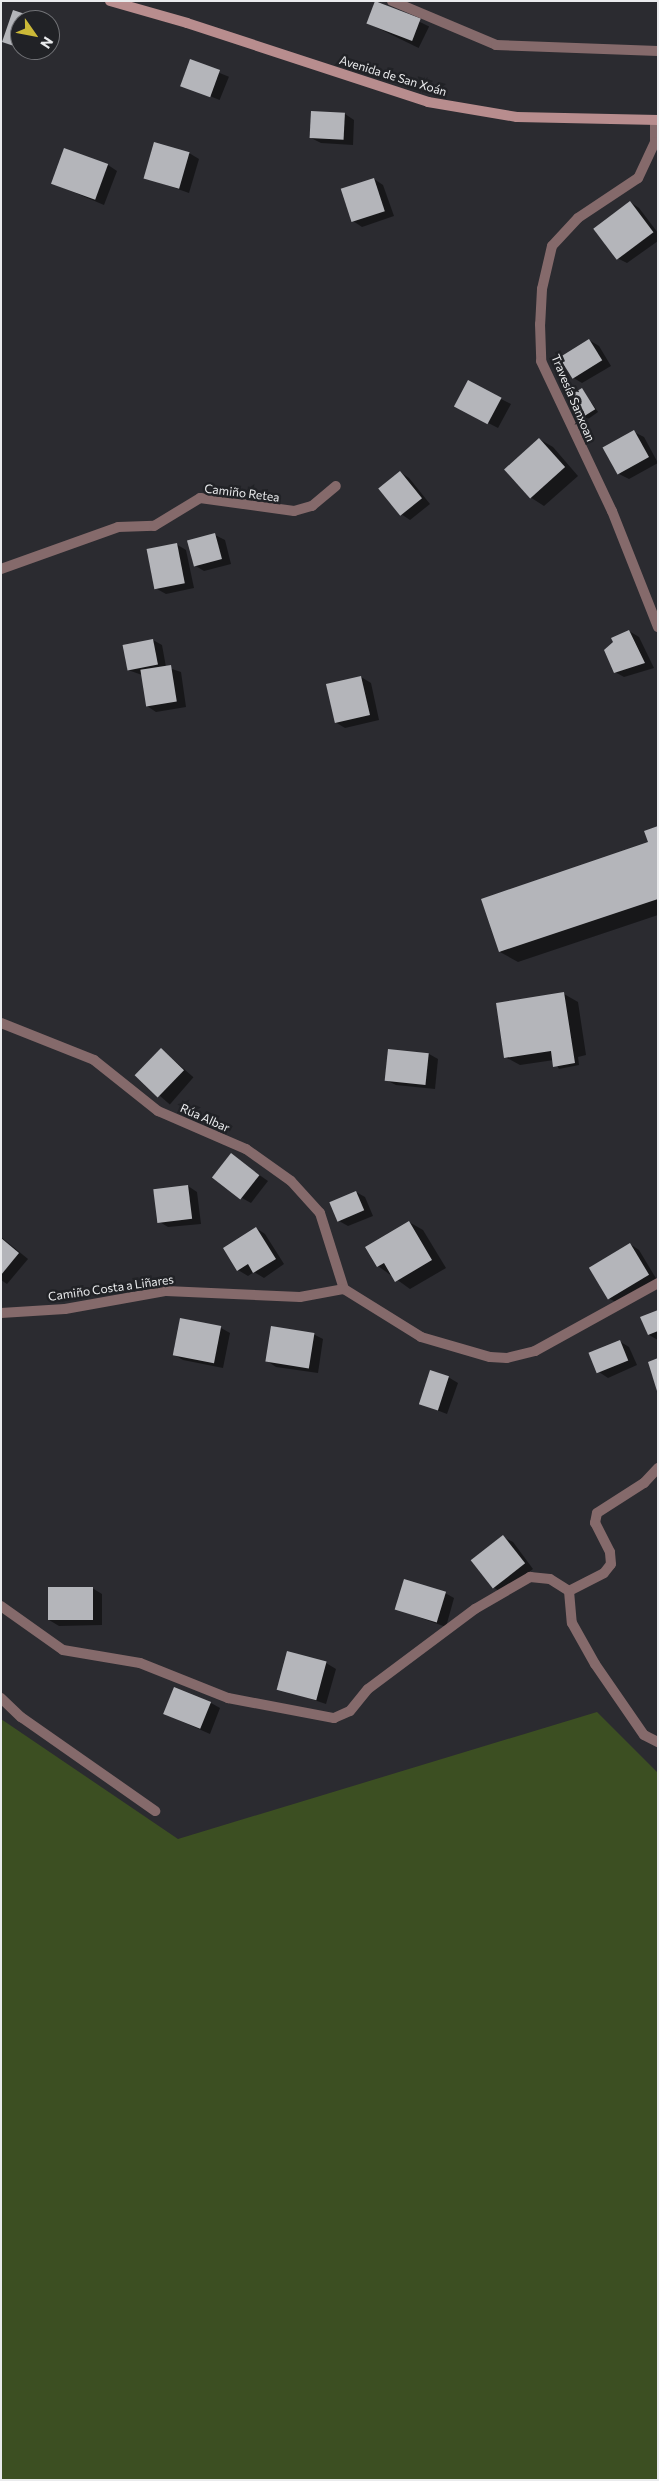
<!DOCTYPE html>
<html>
<head>
<meta charset="utf-8">
<style>
  body { margin:0 }
  #map { position:relative; width:659px; height:2481px; overflow:hidden; background:#2b2b30; font-family:Commissioner,sans-serif }
  div>[style] { position:absolute }
  [style*='--x'] { left:calc(var(--x)*1px); top:calc(var(--y)*1px); width:calc(var(--w)*1px); rotate:calc(var(--a)*1deg) }
  .green>* { inset:0; background:#3c4f22 }
  .shadow>* { inset:0; background:#0007; transform-origin:0 0 }
  .building>* { inset:0; background:#b4b5ba; transform-origin:0 0 }
  .minor>* { height:10px; margin:-5px; padding:0 5px; transform-origin:5px; border-radius:5px; background:#856a6b }
  .secondary>* { height:10px; margin:-5px; padding:0 5px; transform-origin:5px; border-radius:5px; background:#b88d8e }
  span { translate:-50% -50%; white-space:nowrap; text-align:center; line-height:1.15; -webkit-text-stroke:5px #212226; paint-order:stroke }
  .street-label { font-size:12px; color:#eaebed }
  .frame { position:absolute; inset:0; border:2px solid #eaebed; pointer-events:none }
  .north { position:absolute; left:10px; top:10px; width:50px; height:50px; box-sizing:border-box; background:#212226; border:1px solid #717276; border-radius:50%; rotate:123deg; font-size:14px; font-weight:700; line-height:20px; text-align:center; color:#eaebed }
  .north::after { content:''; display:block; margin:auto; width:18px; height:22px; background:#ccb938; clip-path:polygon(50% 0,100% 100%,50% 72%,0 100%) }
</style>
</head>
<body>
<div id="map">
  <div class="green">
    <i style="clip-path:polygon(597px 1712px,658px 1773px,658px 2480px,1px 2480px,1px 1719px,178px 1839px)"></i>
  </div>
  <div class="shadow">
    <i style="left:377px;top:1px;width:58px;height:24px;rotate:26deg"></i>
    <i style="clip-path:polygon(14px 12px,37px 20px,20px 20px,20px 49px,3px 41px)"></i>
    <i style="clip-path:polygon(22px 50px,37px 50px,36px 55px)"></i>
    <i style="left:190px;top:61px;width:42px;height:25px;rotate:22deg"></i>
    <i style="clip-path:polygon(345px 114px,354px 120px,353px 145px,321px 143px,311px 138px)"></i>
    <i style="clip-path:polygon(189px 153px,199px 159px,189px 193px,144px 177px)"></i>
    <i style="clip-path:polygon(108px 165px,117px 171px,104px 205px,52px 183px)"></i>
    <i style="clip-path:polygon(374px 179px,383px 185px,394px 216px,362px 227px,353px 221px)"></i>
    <i style="clip-path:polygon(630px 202px,639px 208px,658px 233px,658px 241px,627px 263px,617px 258px)"></i>
    <i style="clip-path:polygon(589px 340px,599px 346px,611px 366px,582px 383px,572px 377px)"></i>
    <i style="left:582px;top:389px;width:28px;height:17px;rotate:55deg"></i>
    <i style="clip-path:polygon(501px 399px,511px 404px,498px 428px,465px 411px)"></i>
    <i style="clip-path:polygon(634px 432px,644px 437px,658px 463px,629px 479px,619px 474px)"></i>
    <i style="clip-path:polygon(539px 439px,553px 447px,578px 476px,544px 506px,530px 497px,505px 469px)"></i>
    <i style="clip-path:polygon(400px 472px,409px 478px,430px 504px,410px 520px,401px 514px)"></i>
    <i style="clip-path:polygon(215px 535px,225px 540px,231px 564px,204px 571px,194px 565px)"></i>
    <i style="clip-path:polygon(176px 544px,186px 550px,194px 588px,166px 594px,157px 589px)"></i>
    <i style="clip-path:polygon(629px 631px,639px 637px,654px 668px,624px 677px,615px 672px,615px 643px)"></i>
    <i style="clip-path:polygon(153px 640px,162px 645px,166px 667px,181px 672px,186px 707px,156px 712px,147px 706px,142px 675px,128px 670px)"></i>
    <i style="clip-path:polygon(361px 677px,371px 683px,379px 720px,345px 728px,335px 722px)"></i>
    <i style="clip-path:polygon(658px 827px,658px 915px,518px 962px,500px 952px,649px 843px)"></i>
    <i style="clip-path:polygon(564px 994px,578px 1002px,586px 1055px,578px 1057px,579px 1065px,559px 1069px,554px 1060px,520px 1065px,505px 1057px)"></i>
    <i style="left:161px;top:1049px;width:43px;height:36px;rotate:41deg"></i>
    <i style="clip-path:polygon(429px 1054px,438px 1059px,435px 1089px,396px 1085px,386px 1080px)"></i>
    <i style="clip-path:polygon(231px 1155px,268px 1181px,251px 1203px,242px 1198px)"></i>
    <i style="clip-path:polygon(188px 1186px,197px 1192px,201px 1224px,168px 1227px,158px 1221px)"></i>
    <i style="clip-path:polygon(356px 1192px,365px 1197px,373px 1216px,348px 1226px,339px 1221px)"></i>
    <i style="clip-path:polygon(409px 1222px,423px 1230px,446px 1268px,410px 1289px,378px 1266px)"></i>
    <i style="clip-path:polygon(256px 1228px,265px 1234px,284px 1264px,264px 1278px,254px 1272px,248px 1276px,238px 1270px,225px 1248px)"></i>
    <i style="clip-path:polygon(1px 1237px,28px 1259px,7px 1284px,1px 1280px)"></i>
    <i style="clip-path:polygon(630px 1244px,639px 1250px,657px 1280px,618px 1303px,608px 1298px)"></i>
    <i style="clip-path:polygon(658px 1311px,658px 1340px,649px 1335px)"></i>
    <i style="clip-path:polygon(181px 1319px,221px 1328px,230px 1333px,223px 1368px,183px 1360px,173px 1354px)"></i>
    <i style="clip-path:polygon(313px 1334px,323px 1339px,318px 1373px,276px 1367px,267px 1361px)"></i>
    <i style="clip-path:polygon(619px 1341px,629px 1347px,637px 1365px,608px 1378px,599px 1372px)"></i>
    <i style="clip-path:polygon(448px 1377px,458px 1383px,447px 1414px,421px 1404px)"></i>
    <i style="clip-path:polygon(503px 1537px,513px 1542px,533px 1569px,502px 1593px,493px 1587px)"></i>
    <i style="clip-path:polygon(92px 1588px,102px 1594px,102px 1625px,59px 1626px,49px 1620px)"></i>
    <i style="clip-path:polygon(445px 1593px,454px 1598px,446px 1627px,396px 1609px)"></i>
    <i style="clip-path:polygon(326px 1663px,336px 1669px,326px 1704px,278px 1688px)"></i>
    <i style="clip-path:polygon(211px 1703px,220px 1708px,210px 1734px,165px 1714px)"></i>
  </div>
  <div class="building">
    <i style="left:375px;top:1px;width:49px;height:24px;rotate:21deg"></i>
    <i style="clip-path:polygon(13px 10px,37px 18px,20px 20px,20px 48px,2px 42px)"></i>
    <i style="left:190px;top:59px;width:32px;height:29px;rotate:20deg"></i>
    <i style="left:311px;top:111px;width:34px;height:27px;rotate:3deg"></i>
    <i style="left:154px;top:142px;width:37px;height:38px;rotate:16deg"></i>
    <i style="left:64px;top:148px;width:47px;height:38px;rotate:20deg"></i>
    <i style="left:374px;top:178px;width:35px;height:35px;rotate:72deg"></i>
    <i style="left:630px;top:201px;width:39px;height:46px;rotate:53deg"></i>
    <i style="left:589px;top:339px;width:25px;height:35px;rotate:58deg"></i>
    <i style="left:468px;top:380px;width:38px;height:30px;rotate:28deg"></i>
    <i style="left:582px;top:388px;width:25px;height:17px;rotate:58deg"></i>
    <i style="left:634px;top:430px;width:31px;height:36px;rotate:61deg"></i>
    <i style="left:539px;top:438px;width:39px;height:47px;rotate:48deg"></i>
    <i style="left:400px;top:471px;width:35px;height:28px;rotate:51deg"></i>
    <i style="left:215px;top:533px;width:27px;height:29px;rotate:75deg"></i>
    <i style="left:177px;top:543px;width:41px;height:31px;rotate:79deg"></i>
    <i style="clip-path:polygon(629px 630px,645px 663px,614px 673px,604px 650px,613px 642px,611px 638px)"></i>
    <i style="left:153px;top:639px;width:26px;height:31px;rotate:79deg"></i>
    <i style="left:171px;top:665px;width:37px;height:31px;rotate:81deg"></i>
    <i style="left:361px;top:676px;width:40px;height:36px;rotate:77deg"></i>
    <i style="clip-path:polygon(658px 826px,658px 899px,499px 952px,481px 899px,648px 842px,644px 831px)"></i>
    <i style="clip-path:polygon(564px 992px,575px 1063px,553px 1067px,551px 1051px,504px 1058px,496px 1003px)"></i>
    <i style="left:161px;top:1048px;width:32px;height:38px;rotate:44deg"></i>
    <i style="left:388px;top:1049px;width:41px;height:32px;rotate:6deg"></i>
    <i style="left:231px;top:1153px;width:36px;height:31px;rotate:38deg"></i>
    <i style="left:188px;top:1185px;width:34px;height:35px;rotate:83deg"></i>
    <i style="left:356px;top:1191px;width:21px;height:29px;rotate:67deg"></i>
    <i style="clip-path:polygon(409px 1221px,432px 1260px,395px 1282px,384px 1263px,377px 1267px,365px 1247px)"></i>
    <i style="clip-path:polygon(256px 1227px,276px 1259px,253px 1273px,248px 1264px,237px 1271px,223px 1248px)"></i>
    <i style="clip-path:polygon(1px 1238px,19px 1253px,1px 1275px)"></i>
    <i style="left:630px;top:1243px;width:37px;height:48px;rotate:59deg"></i>
    <i style="clip-path:polygon(658px 1310px,658px 1331px,648px 1335px,640px 1317px)"></i>
    <i style="left:180px;top:1318px;width:42px;height:38px;rotate:11deg"></i>
    <i style="left:271px;top:1326px;width:44px;height:36px;rotate:9deg"></i>
    <i style="left:620px;top:1340px;width:22px;height:34px;rotate:68deg"></i>
    <i style="clip-path:polygon(658px 1358px,658px 1391px,657px 1391px,648px 1362px)"></i>
    <i style="left:430px;top:1370px;width:20px;height:36px;rotate:18deg"></i>
    <i style="left:503px;top:1535px;width:36px;height:41px;rotate:52deg"></i>
    <i style="left:404px;top:1579px;width:44px;height:32px;rotate:17deg"></i>
    <i style="left:93px;top:1587px;width:33px;height:45px;rotate:90deg"></i>
    <i style="left:287px;top:1651px;width:41px;height:40px;rotate:15deg"></i>
    <i style="left:174px;top:1687px;width:40px;height:29px;rotate:22deg"></i>
  </div>
  <div class="minor">
    <i style="--x:392;--y:1;--w:113;--a:22.9"></i>
    <i style="--x:496;--y:45;--w:162;--a:2.1"></i>
    <i style="--x:655;--y:121;--w:21;--a:90"></i>
    <i style="--x:655;--y:142;--w:40;--a:115"></i>
    <i style="--x:638;--y:178;--w:72;--a:146.3"></i>
    <i style="--x:578;--y:218;--w:38;--a:133"></i>
    <i style="--x:552;--y:246;--w:44;--a:103.1"></i>
    <i style="--x:542;--y:289;--w:35;--a:93"></i>
    <i style="--x:540;--y:324;--w:37;--a:88"></i>
    <i style="--x:541;--y:361;--w:166;--a:64.7"></i>
    <i style="--x:612;--y:511;--w:125;--a:68.4"></i>
    <i style="--x:1;--y:569;--w:124;--a:-19.7"></i>
    <i style="--x:118;--y:527;--w:36;--a:-2"></i>
    <i style="--x:154;--y:526;--w:54;--a:-31.3"></i>
    <i style="--x:200;--y:498;--w:95;--a:7.9"></i>
    <i style="--x:294;--y:511;--w:19;--a:-16"></i>
    <i style="--x:312;--y:506;--w:31;--a:-40"></i>
    <i style="--x:1;--y:1023;--w:100;--a:21.7"></i>
    <i style="--x:94;--y:1060;--w:82;--a:38.6"></i>
    <i style="--x:158;--y:1111;--w:96;--a:23.4"></i>
    <i style="--x:246;--y:1149;--w:55;--a:35.4"></i>
    <i style="--x:291;--y:1181;--w:43;--a:47.8"></i>
    <i style="--x:320;--y:1213;--w:80;--a:72.5"></i>
    <i style="--x:344;--y:1289;--w:91;--a:31.9"></i>
    <i style="--x:421;--y:1337;--w:72;--a:16.2"></i>
    <i style="--x:490;--y:1357;--w:17;--a:3"></i>
    <i style="--x:507;--y:1358;--w:29;--a:-14"></i>
    <i style="--x:535;--y:1351;--w:141;--a:-28.9"></i>
    <i style="--x:1;--y:1313;--w:64;--a:-3.6"></i>
    <i style="--x:65;--y:1309;--w:103;--a:-10.1"></i>
    <i style="--x:166;--y:1291;--w:134;--a:2.6"></i>
    <i style="--x:300;--y:1297;--w:45;--a:-10.3"></i>
    <i style="--x:569;--y:1591;--w:39;--a:-27"></i>
    <i style="--x:604;--y:1573;--w:11;--a:-52"></i>
    <i style="--x:611;--y:1564;--w:12;--a:-95"></i>
    <i style="--x:610;--y:1552;--w:33;--a:-117"></i>
    <i style="--x:595;--y:1523;--w:10;--a:-79"></i>
    <i style="--x:597;--y:1513;--w:56;--a:-32.6"></i>
    <i style="--x:644;--y:1483;--w:21;--a:-47"></i>
    <i style="--x:1;--y:1606;--w:76;--a:35.4"></i>
    <i style="--x:63;--y:1650;--w:78;--a:9.6"></i>
    <i style="--x:140;--y:1663;--w:95;--a:21.7"></i>
    <i style="--x:228;--y:1698;--w:108;--a:10.7"></i>
    <i style="--x:334;--y:1718;--w:17;--a:-24"></i>
    <i style="--x:350;--y:1711;--w:28;--a:-51"></i>
    <i style="--x:368;--y:1689;--w:134;--a:-36.8"></i>
    <i style="--x:475;--y:1609;--w:64;--a:-30.2"></i>
    <i style="--x:530;--y:1577;--w:20;--a:6"></i>
    <i style="--x:550;--y:1579;--w:22;--a:32"></i>
    <i style="--x:569;--y:1591;--w:32;--a:85"></i>
    <i style="--x:572;--y:1623;--w:47;--a:60.7"></i>
    <i style="--x:595;--y:1664;--w:86;--a:55.4"></i>
    <i style="--x:644;--y:1735;--w:16;--a:27"></i>
    <i style="--x:1;--y:1698;--w:28;--a:44"></i>
    <i style="--x:21;--y:1717;--w:164;--a:35"></i>
  </div>
  <div class="secondary">
    <i style="--x:110;--y:1;--w:80;--a:15.9"></i>
    <i style="--x:187;--y:23;--w:254;--a:18.1"></i>
    <i style="--x:428;--y:102;--w:90;--a:9.6"></i>
    <i style="--x:517;--y:117;--w:141;--a:1.2"></i>
  </div>
  <div class="street-label">
    <span style="left:393px;top:76px;rotate:17deg">Avenida de San Xoán</span>
    <span style="left:573px;top:398px;rotate:67deg">Travesía Sanxoan</span>
    <span style="left:242px;top:493px;rotate:7deg">Camiño Retea</span>
    <span style="left:205px;top:1118px;rotate:24deg">Rúa Albar</span>
    <span style="left:111px;top:1288px;rotate:-8deg">Camiño Costa a Liñares</span>
  </div>
  <div class="frame"></div>
  <div class="north">N</div>
</div>
</body>
</html>
